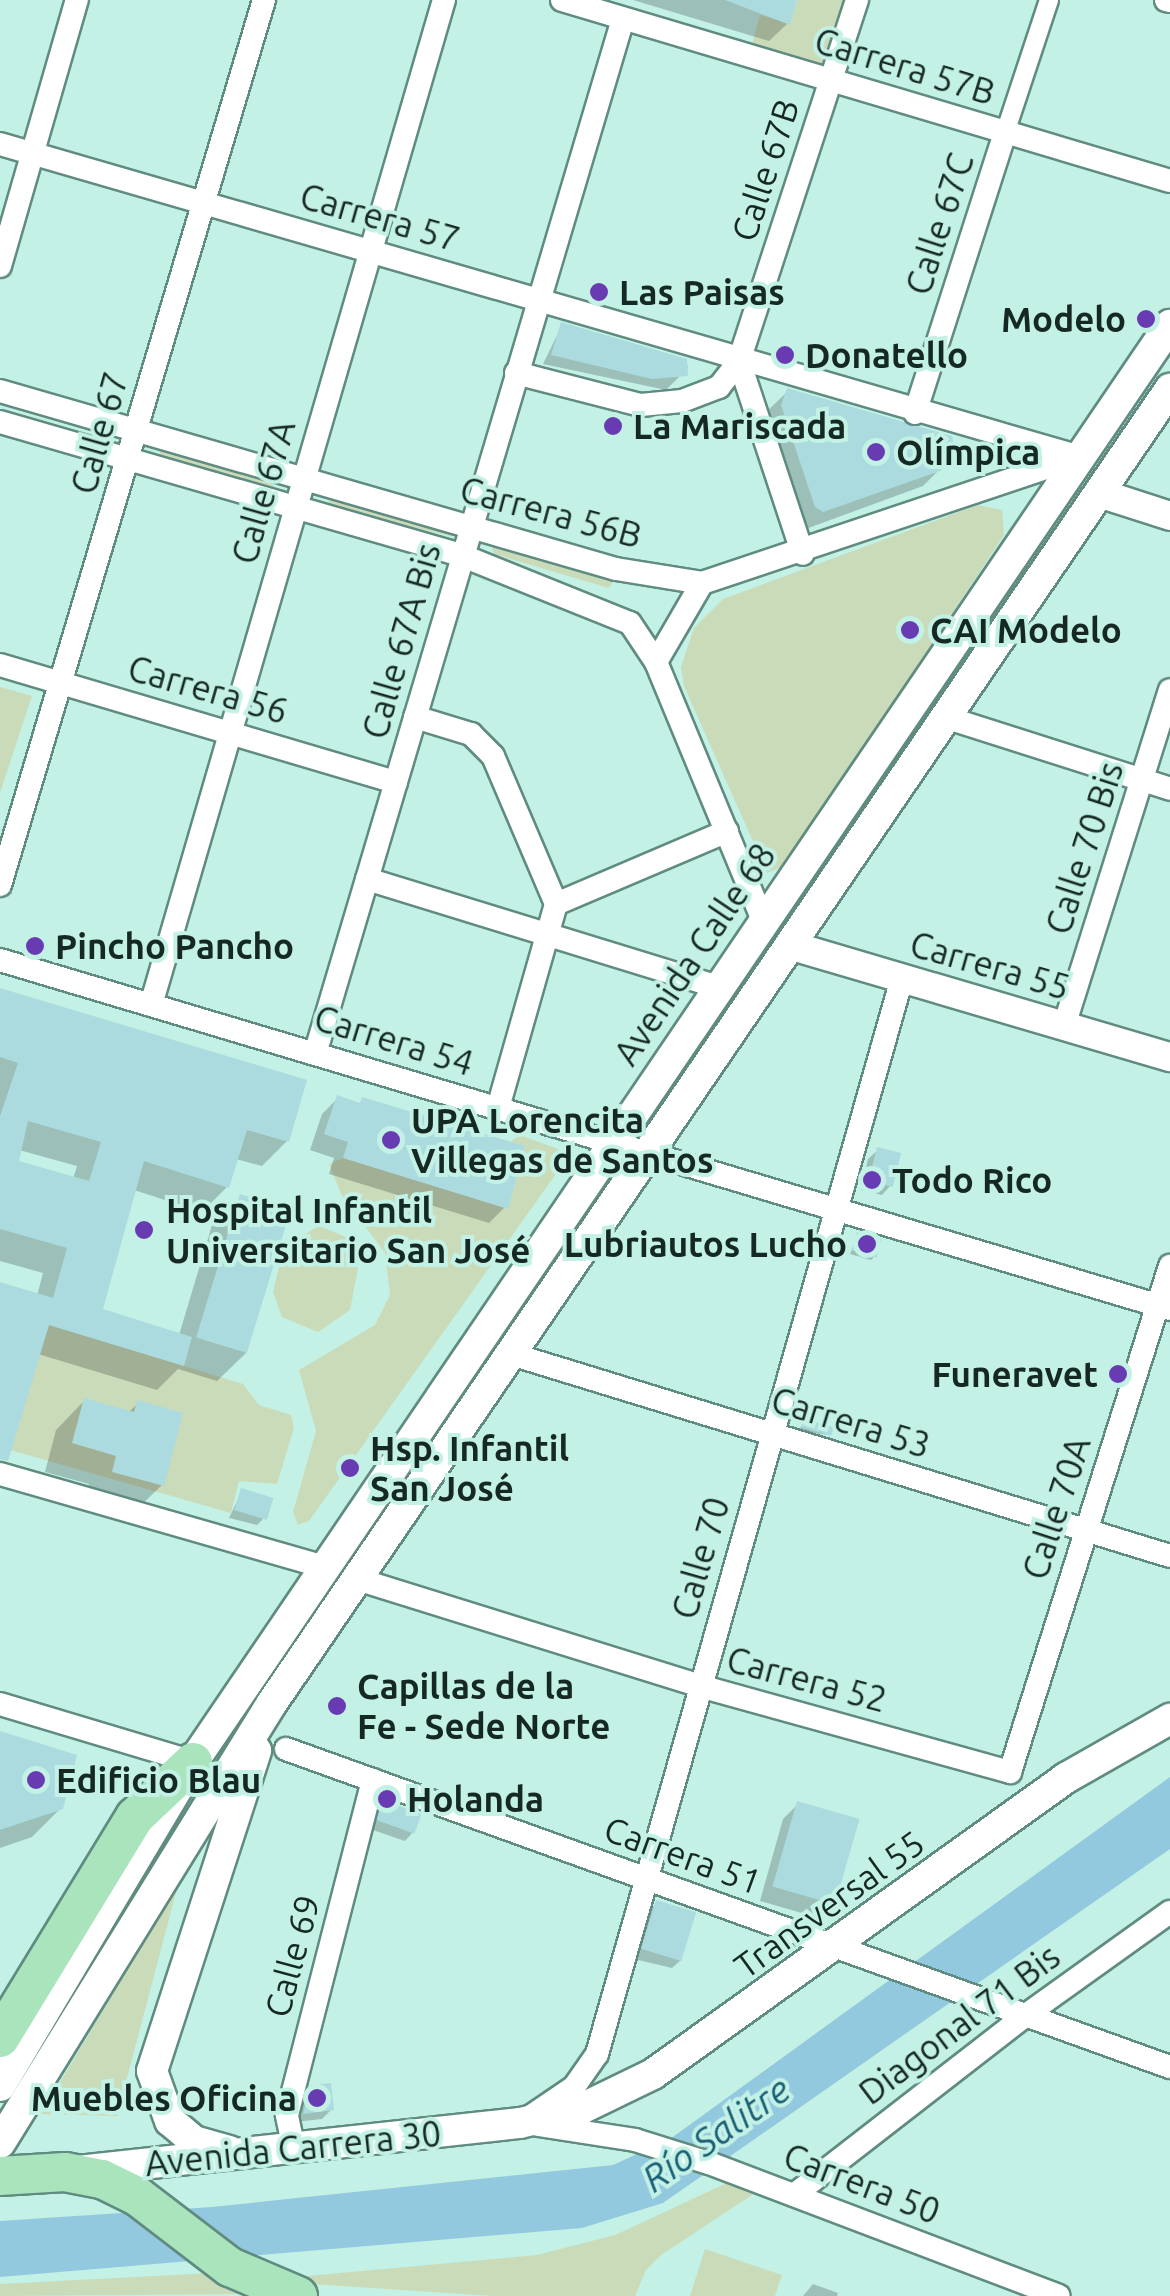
<!DOCTYPE html>
<html>
<head>
<meta charset="utf-8">
<style>
  body { margin:0 }
  #map { position:relative; width:1170px; height:2296px; overflow:hidden; background:#c3f1e5; font-family:Ubuntu,sans-serif }
  div>[style] { position:absolute }
  [style*='--x'] { left:calc(var(--x)*1px); top:calc(var(--y)*1px); width:calc(var(--w)*1px); rotate:calc(var(--a)*1deg) }
  .green>* { inset:0; background:#cadbba }
  .water>* { inset:0; background:#93c9df }
  .shadow>* { inset:0; background:#0003 }
  .building>* { inset:0; background:#abdbde; transform-origin:0 0 }
  .roads { filter:drop-shadow(2px 0 #608b80) drop-shadow(-2px 0 #608b80) drop-shadow(0 2px #608b80) drop-shadow(0 -2px #608b80) }
  .pedestrian>* { height:18px; margin:-9px; padding:0 9px; transform-origin:9px; border-radius:9px; background:#fff }
  .minor>* { height:22px; margin:-11px; padding:0 11px; transform-origin:11px; border-radius:11px; background:#fff }
  .tertiary>* { height:28px; margin:-14px; padding:0 14px; transform-origin:14px; border-radius:14px; background:#fff }
  .secondary>* { height:30px; margin:-15px; padding:0 15px; transform-origin:15px; border-radius:15px; background:#fff }
  .trunk>* { height:38px; margin:-19px; padding:0 19px; transform-origin:19px; border-radius:19px; background:#aae4bc }
  .dots>* { width:28px; height:28px; translate:-50% -50%; box-sizing:border-box; border:5px solid #c3f1e5; border-radius:50% }
  span { translate:-50% -50%; white-space:nowrap; text-align:center; line-height:1.15; -webkit-text-stroke:8px #c3f1e5; paint-order:stroke }
  .street-label { font-size:35px; color:#162824 }
  .poi-label { font-size:35px; color:#162824; font-weight:700 }
  .left { translate:0 -50%; text-align:left }
  .right { translate:-100% -50%; text-align:right }
  .water-label { font-size:38px; color:#1b5f76; font-style:italic }
</style>
</head>
<body>
<div id="map">
  <div class="green">
    <i style="clip-path:polygon(797px 0,847px 0,828px 68px,752px 44px,760px 15px,790px 24px)"></i>
    <i style="clip-path:polygon(161px 448px,273px 483px,274px 488px,159px 458px)"></i>
    <i style="clip-path:polygon(330px 498px,451px 530px,455px 537px,327px 507px)"></i>
    <i style="clip-path:polygon(978px 505px,1002px 510px,1004px 535px,786px 865px,767px 873px,684px 686px,681px 667px,694px 628px,723px 599px)"></i>
    <i style="clip-path:polygon(490px 542px,612px 577px,614px 580px,609px 588px,494px 554px)"></i>
    <i style="clip-path:polygon(0 687px,32px 696px,0 793px)"></i>
    <i style="clip-path:polygon(520px 1135px,558px 1149px,563px 1164px,309px 1521px,298px 1525px,293px 1512px,316px 1431px,299px 1370px,375px 1325px,390px 1295px,385px 1253px,341px 1194px,329px 1164px,343px 1158px,508px 1208px,525px 1147px,510px 1142px)"></i>
    <i style="clip-path:polygon(319px 1226px,346px 1237px,359px 1263px,350px 1310px,318px 1332px,282px 1317px,273px 1292px,284px 1246px)"></i>
    <i style="clip-path:polygon(49px 1325px,243px 1384px,259px 1405px,291px 1415px,294px 1428px,277px 1484px,239px 1481px,231px 1513px,0 1447px)"></i>
    <i style="clip-path:polygon(178px 1885px,117px 2116px,41px 2114px)"></i>
    <i style="clip-path:polygon(727px 2183px,755px 2193px,661px 2255px,646px 2270px,635px 2296px,493px 2296px,296px 2283px,296px 2277px,537px 2255px,615px 2235px)"></i>
    <i style="clip-path:polygon(705px 2249px,782px 2275px,775px 2296px,690px 2296px)"></i>
    <i style="clip-path:polygon(212px 2273px,247px 2294px,0 2296px,0 2284px)"></i>
  </div>
  <div class="water">
    <i style="clip-path:polygon(1170px 1777px,1170px 1849px,663px 2203px,582px 2228px,0 2277px,0 2221px,212px 2207px,613px 2165px,670px 2139px)"></i>
  </div>
  <div class="shadow">
    <i style="clip-path:polygon(633px 0,794px 0,788px 23px,769px 41px)"></i>
    <i style="clip-path:polygon(562px 325px,686px 361px,688px 368px,666px 390px,543px 364px)"></i>
    <i style="clip-path:polygon(788px 391px,944px 465px,923px 486px,803px 530px,764px 414px)"></i>
    <i style="clip-path:polygon(evenodd,0 991px,287px 1141px,262px 1166px,236px 1159px,227px 1187px,202px 1212px,134px 1190px,100px 1311px,179px 1335px,212px 1225px,241px 1197px,246px 1353px,217px 1381px,178px 1369px,157px 1390px,38px 1354px,0 1452px,0 1285px,37px 1296px,43px 1273px,0 1261px,0 991px,19px 1150px,77px 1166px,73px 1179px,16px 1163px,19px 1150px)"></i>
    <i style="clip-path:polygon(338px 1098px,358px 1105px,363px 1100px,505px 1207px,489px 1223px,329px 1174px,334px 1158px,310px 1150px,322px 1114px)"></i>
    <i style="clip-path:polygon(878px 1150px,891px 1185px,882px 1195px,861px 1190px,868px 1159px)"></i>
    <i style="clip-path:polygon(858px 1235px,875px 1256px,871px 1260px,850px 1254px)"></i>
    <i style="clip-path:polygon(84px 1401px,128px 1413px,138px 1403px,162px 1485px,133px 1513px,85px 1500px,89px 1484px,45px 1472px,56px 1430px)"></i>
    <i style="clip-path:polygon(804px 1422px,829px 1435px,798px 1431px)"></i>
    <i style="clip-path:polygon(242px 1491px,265px 1517px,257px 1525px,229px 1518px)"></i>
    <i style="clip-path:polygon(0 1734px,61px 1808px,32px 1837px,0 1848px)"></i>
    <i style="clip-path:polygon(384px 1803px,414px 1831px,405px 1841px,370px 1829px)"></i>
    <i style="clip-path:polygon(798px 1804px,834px 1903px,819px 1918px,760px 1901px,783px 1819px)"></i>
    <i style="clip-path:polygon(657px 1903px,682px 1959px,672px 1968px,634px 1959px,647px 1913px)"></i>
    <i style="clip-path:polygon(311px 2088px,332px 2109px,322px 2119px,295px 2122px)"></i>
    <i style="clip-path:polygon(813px 2284px,838px 2293px,837px 2296px,803px 2296px)"></i>
  </div>
  <div class="building">
    <i style="clip-path:polygon(725px 0,797px 0,790px 25px)"></i>
    <i style="clip-path:polygon(561px 322px,687px 359px,688px 376px,652px 379px,551px 355px)"></i>
    <i style="clip-path:polygon(787px 388px,952px 436px,956px 455px,940px 471px,823px 512px,815px 507px,781px 405px)"></i>
    <i style="clip-path:polygon(evenodd,0 988px,307px 1080px,289px 1142px,247px 1130px,229px 1188px,144px 1161px,103px 1309px,192px 1337px,184px 1366px,49px 1325px,8px 1461px,0 1459px,0 1282px,53px 1298px,67px 1248px,0 1229px,0 1116px,18px 1063px,0 1057px,0 988px,28px 1121px,101px 1142px,89px 1181px,19px 1161px,28px 1121px)"></i>
    <i style="clip-path:polygon(337px 1095px,360px 1103px,362px 1097px,525px 1146px,508px 1209px,343px 1158px,348px 1142px,324px 1134px)"></i>
    <i style="left:877px;top:1147px;width:25px;height:35px;rotate:14deg"></i>
    <i style="left:240px;top:1194px;width:53px;height:150px;rotate:17deg"></i>
    <i style="left:857px;top:1232px;width:26px;height:19px;rotate:16deg"></i>
    <i style="clip-path:polygon(84px 1398px,134px 1412px,137px 1400px,183px 1413px,164px 1486px,112px 1472px,116px 1456px,72px 1443px)"></i>
    <i style="clip-path:polygon(803px 1419px,834px 1427px,831px 1436px,801px 1427px)"></i>
    <i style="left:241px;top:1488px;width:34px;height:23px;rotate:17deg"></i>
    <i style="clip-path:polygon(0 1731px,77px 1755px,63px 1809px,0 1830px)"></i>
    <i style="left:383px;top:1800px;width:41px;height:21px;rotate:20deg"></i>
    <i style="left:797px;top:1801px;width:65px;height:89px;rotate:16deg"></i>
    <i style="left:656px;top:1900px;width:42px;height:51px;rotate:17deg"></i>
    <i style="clip-path:polygon(331px 2083px,334px 2110px,303px 2114px,310px 2085px)"></i>
  </div>
  <div class="roads">
    <div class="pedestrian">
      <i style="--x:1005;--y:133;--w:140;--a:-71.7"></i>
    </div>
    <div class="minor">
      <i style="--x:562;--y:0;--w:634;--a:16.58"></i>
      <i style="--x:1166;--y:0;--w:4;--a:14"></i>
      <i style="--x:0;--y:144;--w:1124;--a:16.16"></i>
      <i style="--x:0;--y:266;--w:277;--a:-73.9"></i>
      <i style="--x:739;--y:361;--w:203;--a:71.7"></i>
      <i style="--x:516;--y:373;--w:129;--a:14.4"></i>
      <i style="--x:641;--y:405;--w:41;--a:-5.6"></i>
      <i style="--x:682;--y:401;--w:40;--a:-21"></i>
      <i style="--x:719;--y:387;--w:33;--a:-52"></i>
      <i style="--x:739;--y:361;--w:380;--a:-71.9"></i>
      <i style="--x:0;--y:391;--w:641;--a:16.12"></i>
      <i style="--x:616;--y:569;--w:87;--a:9.2"></i>
      <i style="--x:702;--y:583;--w:397;--a:-18.5"></i>
      <i style="--x:915;--y:413;--w:294;--a:-72.2"></i>
      <i style="--x:0;--y:422;--w:482;--a:16.1"></i>
      <i style="--x:463;--y:556;--w:180;--a:21.9"></i>
      <i style="--x:630;--y:623;--w:47;--a:56.3"></i>
      <i style="--x:656;--y:662;--w:279;--a:67.5"></i>
      <i style="--x:656;--y:662;--w:91;--a:-59.8"></i>
      <i style="--x:0;--y:665;--w:413;--a:16.5"></i>
      <i style="--x:415;--y:717;--w:59;--a:16.9"></i>
      <i style="--x:471;--y:734;--w:31;--a:45"></i>
      <i style="--x:493;--y:756;--w:161;--a:66.9"></i>
      <i style="--x:556;--y:904;--w:212;--a:105.9"></i>
      <i style="--x:945;--y:717;--w:236;--a:17.7"></i>
      <i style="--x:367;--y:879;--w:366;--a:17.1"></i>
      <i style="--x:0;--y:885;--w:924;--a:-73.39"></i>
      <i style="--x:556;--y:904;--w:186;--a:-23.1"></i>
      <i style="--x:0;--y:960;--w:1221;--a:16.61"></i>
      <i style="--x:151;--y:1005;--w:1047;--a:-73.75"></i>
      <i style="--x:1064;--y:1026;--w:352;--a:-72.5"></i>
      <i style="--x:315;--y:1054;--w:1080;--a:-73.43"></i>
      <i style="--x:511;--y:1354;--w:689;--a:17.04"></i>
      <i style="--x:0;--y:1474;--w:338;--a:16"></i>
      <i style="--x:357;--y:1579;--w:359;--a:17.3"></i>
      <i style="--x:700;--y:1686;--w:322;--a:15.5"></i>
      <i style="--x:1010;--y:1772;--w:531;--a:-72.45"></i>
      <i style="--x:0;--y:1704;--w:202;--a:16.7"></i>
      <i style="--x:286;--y:1749;--w:939;--a:19.79"></i>
      <i style="--x:531;--y:2116;--w:52;--a:-34"></i>
      <i style="--x:574;--y:2087;--w:40;--a:-55.1"></i>
      <i style="--x:597;--y:2054;--w:1118;--a:-74.17"></i>
      <i style="--x:538;--y:2125;--w:98;--a:8.8"></i>
      <i style="--x:635;--y:2140;--w:77;--a:17.3"></i>
      <i style="--x:709;--y:2163;--w:374;--a:20.8"></i>
      <i style="--x:294;--y:2149;--w:35;--a:-102"></i>
      <i style="--x:287;--y:2115;--w:346;--a:-75.6"></i>
      <i style="--x:794;--y:2195;--w:294;--a:-37.8"></i>
      <i style="--x:1026;--y:2015;--w:177;--a:-35.6"></i>
    </div>
    <div class="tertiary">
      <i style="--x:1099;--y:493;--w:75;--a:17.9"></i>
      <i style="--x:789;--y:945;--w:397;--a:16.4"></i>
    </div>
    <div class="secondary">
      <i style="--x:0;--y:2086;--w:377;--a:-59.2"></i>
      <i style="--x:193;--y:1762;--w:1738;--a:-55.79"></i>
      <i style="--x:0;--y:2143;--w:517;--a:-58.28"></i>
      <i style="--x:272;--y:1703;--w:1592;--a:-55.65"></i>
      <i style="--x:229;--y:2151;--w:36;--a:-164"></i>
      <i style="--x:194;--y:2141;--w:31;--a:-140"></i>
      <i style="--x:170;--y:2121;--w:53;--a:-109.8"></i>
      <i style="--x:152;--y:2071;--w:337;--a:-72"></i>
      <i style="--x:78;--y:2171;--w:445;--a:-6.2"></i>
      <i style="--x:520;--y:2123;--w:63;--a:-12.9"></i>
      <i style="--x:581;--y:2109;--w:80;--a:-25.9"></i>
      <i style="--x:653;--y:2074;--w:508;--a:-35.63"></i>
      <i style="--x:1066;--y:1778;--w:120;--a:-29.6"></i>
    </div>
    <div class="trunk">
      <i style="--x:0;--y:2038;--w:259;--a:-58.6"></i>
      <i style="--x:135;--y:1817;--w:80;--a:-43.5"></i>
      <i style="--x:0;--y:2176;--w:65;--a:-3.5"></i>
      <i style="--x:65;--y:2172;--w:38;--a:11"></i>
      <i style="--x:102;--y:2179;--w:39;--a:26"></i>
      <i style="--x:137;--y:2196;--w:117;--a:37.4"></i>
      <i style="--x:230;--y:2267;--w:74;--a:23.1"></i>
    </div>
  </div>
  <div class="dots">
    <i style="left:599px;top:292px;background:#683bb3"></i>
    <i style="left:1146px;top:319px;background:#683bb3"></i>
    <i style="left:785px;top:355px;background:#683bb3"></i>
    <i style="left:613px;top:426px;background:#683bb3"></i>
    <i style="left:876px;top:452px;background:#683bb3"></i>
    <i style="left:910px;top:630px;background:#683bb3"></i>
    <i style="left:35px;top:946px;background:#683bb3"></i>
    <i style="left:391px;top:1140px;background:#683bb3"></i>
    <i style="left:872px;top:1180px;background:#683bb3"></i>
    <i style="left:144px;top:1230px;background:#683bb3"></i>
    <i style="left:867px;top:1244px;background:#683bb3"></i>
    <i style="left:1118px;top:1374px;background:#683bb3"></i>
    <i style="left:350px;top:1468px;background:#683bb3"></i>
    <i style="left:337px;top:1706px;background:#683bb3"></i>
    <i style="left:36px;top:1780px;background:#683bb3"></i>
    <i style="left:387px;top:1799px;background:#683bb3"></i>
    <i style="left:317px;top:2098px;background:#683bb3"></i>
  </div>
  <div class="street-label">
    <span style="left:905px;top:66px;rotate:17deg">Carrera 57B</span>
    <span style="left:765px;top:170px;rotate:-72deg">Calle 67B</span>
    <span style="left:380px;top:217px;rotate:16deg">Carrera 57</span>
    <span style="left:939px;top:224px;rotate:-72deg">Calle 67C</span>
    <span style="left:99px;top:433px;rotate:-74deg">Calle 67</span>
    <span style="left:263px;top:492px;rotate:-74deg">Calle 67A</span>
    <span style="left:551px;top:512px;rotate:15deg">Carrera 56B</span>
    <span style="left:401px;top:641px;rotate:-74deg">Calle 67A Bis</span>
    <span style="left:208px;top:689px;rotate:16deg">Carrera 56</span>
    <span style="left:1084px;top:848px;rotate:-72deg">Calle 70 Bis</span>
    <span style="left:694px;top:954px;rotate:-56deg">Avenida Calle 68</span>
    <span style="left:990px;top:965px;rotate:16deg">Carrera 55</span>
    <span style="left:394px;top:1040px;rotate:17deg">Carrera 54</span>
    <span style="left:851px;top:1422px;rotate:17deg">Carrera 53</span>
    <span style="left:1056px;top:1508px;rotate:-72deg">Calle 70A</span>
    <span style="left:700px;top:1558px;rotate:-74deg">Calle 70</span>
    <span style="left:807px;top:1679px;rotate:15deg">Carrera 52</span>
    <span style="left:683px;top:1855px;rotate:20deg">Carrera 51</span>
    <span style="left:829px;top:1904px;rotate:-36deg">Transversal 55</span>
    <span style="left:292px;top:1956px;rotate:-75deg">Calle 69</span>
    <span style="left:959px;top:2024px;rotate:-37deg">Diagonal 71 Bis</span>
    <span style="left:293px;top:2148px;rotate:-6deg">Avenida Carrera 30</span>
    <span style="left:862px;top:2183px;rotate:21deg">Carrera 50</span>
  </div>
  <div class="poi-label">
    <span class="left" style="left:619px;top:292px">Las Paisas</span>
    <span class="right" style="left:1126px;top:319px">Modelo</span>
    <span class="left" style="left:805px;top:355px">Donatello</span>
    <span class="left" style="left:633px;top:426px">La Mariscada</span>
    <span class="left" style="left:896px;top:452px">Olímpica</span>
    <span class="left" style="left:930px;top:630px">CAI Modelo</span>
    <span class="left" style="left:55px;top:946px">Pincho Pancho</span>
    <span class="left" style="left:411px;top:1140px">UPA Lorencita<br>Villegas de Santos</span>
    <span class="left" style="left:892px;top:1180px">Todo Rico</span>
    <span class="left" style="left:166px;top:1230px">Hospital Infantil<br>Universitario San José</span>
    <span class="right" style="left:847px;top:1244px">Lubriautos Lucho</span>
    <span class="right" style="left:1098px;top:1374px">Funeravet</span>
    <span class="left" style="left:370px;top:1468px">Hsp. Infantil<br>San José</span>
    <span class="left" style="left:357px;top:1706px">Capillas de la<br>Fe - Sede Norte</span>
    <span class="left" style="left:56px;top:1780px">Edificio Blau</span>
    <span class="left" style="left:407px;top:1799px">Holanda</span>
    <span class="right" style="left:297px;top:2098px">Muebles Oficina</span>
  </div>
  <div class="water-label">
    <span style="left:716px;top:2134px;rotate:-35deg">Río Salitre</span>
  </div>
</div>
</body>
</html>
